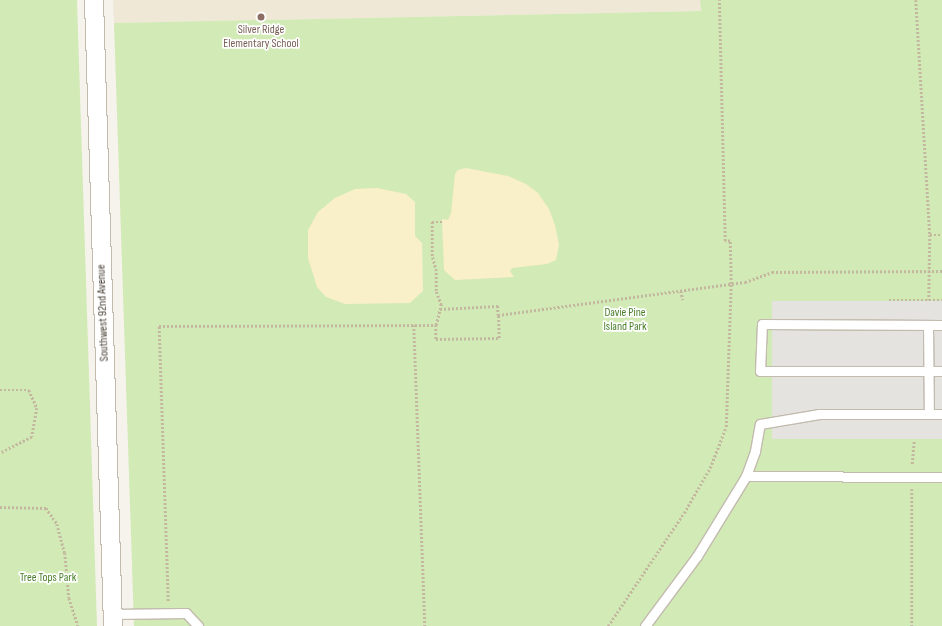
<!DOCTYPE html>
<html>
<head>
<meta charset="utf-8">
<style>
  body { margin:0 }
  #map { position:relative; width:942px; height:626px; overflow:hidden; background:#f6f3ec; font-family:"Sofia Sans Condensed",sans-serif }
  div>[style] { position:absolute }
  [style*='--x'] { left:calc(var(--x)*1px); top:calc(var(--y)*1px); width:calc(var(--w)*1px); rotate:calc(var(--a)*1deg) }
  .education>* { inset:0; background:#efe8d6 }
  .green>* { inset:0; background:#d2eab5 }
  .sand>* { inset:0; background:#f9efc9 }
  .parking>* { inset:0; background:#e5e3e0; transform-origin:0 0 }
  .path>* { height:2.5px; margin-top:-1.25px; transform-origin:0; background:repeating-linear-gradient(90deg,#c4b79f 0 2px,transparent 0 4px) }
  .roads { filter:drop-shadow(1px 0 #c2bbae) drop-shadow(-1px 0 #c2bbae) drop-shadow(0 1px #c2bbae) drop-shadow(0 -1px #c2bbae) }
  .service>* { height:9px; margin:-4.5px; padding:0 4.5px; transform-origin:4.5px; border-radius:4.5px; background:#fff }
  .minor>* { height:18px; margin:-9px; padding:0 9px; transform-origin:9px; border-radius:9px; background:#fff }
  .dots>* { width:11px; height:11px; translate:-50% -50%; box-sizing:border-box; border:2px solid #fff; border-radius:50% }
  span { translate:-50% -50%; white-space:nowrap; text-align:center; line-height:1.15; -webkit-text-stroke:3.5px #fff; paint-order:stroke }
  .education-label { font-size:12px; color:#785e54 }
  .street-label { font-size:12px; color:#4b4439 }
  .park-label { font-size:12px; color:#4a7f2a }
</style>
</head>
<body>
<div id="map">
  <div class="education">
    <i style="clip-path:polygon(113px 0,700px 0,701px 11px,114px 23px)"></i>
  </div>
  <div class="green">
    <i style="clip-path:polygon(0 0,77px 0,97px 626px,0 626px)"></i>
    <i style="clip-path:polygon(700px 0,942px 0,942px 626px,134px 626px,114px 23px,701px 11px)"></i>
  </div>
  <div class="sand">
    <i style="clip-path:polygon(466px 168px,508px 176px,526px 184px,538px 193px,549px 209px,555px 225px,559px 245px,556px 260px,547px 264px,512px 268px,510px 271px,514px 277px,455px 280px,444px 270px,442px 219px,448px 220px,451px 213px,455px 174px,458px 170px)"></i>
    <i style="clip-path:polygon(377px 188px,406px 194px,415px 202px,415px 236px,422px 243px,423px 291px,410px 303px,345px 304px,326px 297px,317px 287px,308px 258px,308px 230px,318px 212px,335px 198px,355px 189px)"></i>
  </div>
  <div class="parking">
    <i style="left:772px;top:301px;width:170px;height:138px"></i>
  </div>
  <div class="path">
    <i style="--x:916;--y:0;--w:235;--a:86.6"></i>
    <i style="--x:930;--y:235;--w:65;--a:90.9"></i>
    <i style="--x:930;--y:235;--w:12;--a:0"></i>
    <i style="--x:681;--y:291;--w:9;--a:77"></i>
    <i style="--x:889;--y:300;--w:53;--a:0"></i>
    <i style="--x:440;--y:309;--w:58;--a:-3"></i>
    <i style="--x:498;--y:306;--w:9;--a:90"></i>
    <i style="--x:414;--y:325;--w:301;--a:87.9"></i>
    <i style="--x:436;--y:325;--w:21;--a:-76"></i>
    <i style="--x:441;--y:305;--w:15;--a:-110"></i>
    <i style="--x:436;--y:291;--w:20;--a:-90"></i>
    <i style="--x:436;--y:271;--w:16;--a:-105"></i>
    <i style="--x:432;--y:256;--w:34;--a:-90"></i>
    <i style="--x:432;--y:222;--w:10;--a:0"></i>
    <i style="--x:0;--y:390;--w:29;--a:0"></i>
    <i style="--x:29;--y:390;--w:20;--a:66"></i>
    <i style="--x:37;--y:408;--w:29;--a:100"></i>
    <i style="--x:32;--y:437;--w:36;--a:153"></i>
    <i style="--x:912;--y:464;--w:24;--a:-85"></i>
    <i style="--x:912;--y:489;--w:137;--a:90"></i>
    <i style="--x:0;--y:507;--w:46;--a:1.2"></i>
    <i style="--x:46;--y:508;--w:19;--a:55"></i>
    <i style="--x:57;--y:524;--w:30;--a:75"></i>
    <i style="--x:65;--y:553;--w:45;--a:84.9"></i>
    <i style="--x:69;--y:598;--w:29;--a:72"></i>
    <i style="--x:168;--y:601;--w:275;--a:-91.9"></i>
    <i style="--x:159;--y:326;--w:277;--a:-0.2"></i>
    <i style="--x:436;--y:325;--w:14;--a:90"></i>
    <i style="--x:436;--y:339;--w:63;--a:-0.9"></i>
    <i style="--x:499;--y:338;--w:23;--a:-92"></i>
    <i style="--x:498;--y:315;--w:249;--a:-7.6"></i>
    <i style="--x:745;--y:282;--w:29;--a:-20"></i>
    <i style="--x:772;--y:272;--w:170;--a:-0.3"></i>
    <i style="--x:608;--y:626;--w:136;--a:-56.1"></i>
    <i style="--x:684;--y:513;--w:52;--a:-60"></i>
    <i style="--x:710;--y:468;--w:44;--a:-68.7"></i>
    <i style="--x:726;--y:427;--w:143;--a:-88"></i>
    <i style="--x:731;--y:284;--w:43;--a:-91.3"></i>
    <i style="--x:730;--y:241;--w:5;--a:180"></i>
    <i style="--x:725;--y:241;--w:241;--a:-91.4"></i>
  </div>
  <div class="roads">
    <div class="service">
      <i style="--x:928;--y:325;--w:89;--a:89.4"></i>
      <i style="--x:942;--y:325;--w:180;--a:-179.7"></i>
      <i style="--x:762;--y:324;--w:47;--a:92.4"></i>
      <i style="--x:760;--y:371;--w:182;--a:0"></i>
      <i style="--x:746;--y:476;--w:196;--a:0.3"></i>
      <i style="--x:113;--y:614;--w:73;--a:-0.8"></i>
      <i style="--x:186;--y:613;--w:18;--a:47"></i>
      <i style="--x:645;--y:626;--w:87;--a:-53.4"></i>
      <i style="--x:697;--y:556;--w:94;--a:-58.5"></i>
      <i style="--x:746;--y:476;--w:27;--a:-70"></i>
      <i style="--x:755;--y:451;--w:27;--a:-80"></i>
      <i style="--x:760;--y:424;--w:60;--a:-9.6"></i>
      <i style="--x:819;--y:414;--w:123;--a:0"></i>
    </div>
    <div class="minor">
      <i style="--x:94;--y:0;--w:626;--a:88.26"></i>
    </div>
  </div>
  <div class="dots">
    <i style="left:261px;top:17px;background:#8d6e63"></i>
  </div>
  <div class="education-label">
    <span style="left:261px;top:37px">Silver Ridge<br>Elementary School</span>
  </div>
  <div class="street-label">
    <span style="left:103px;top:313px;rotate:-92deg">Southwest 92nd Avenue</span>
  </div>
  <div class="park-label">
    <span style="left:625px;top:320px">Davie Pine<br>Island Park</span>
    <span style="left:48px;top:578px">Tree Tops Park</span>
  </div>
</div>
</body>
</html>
